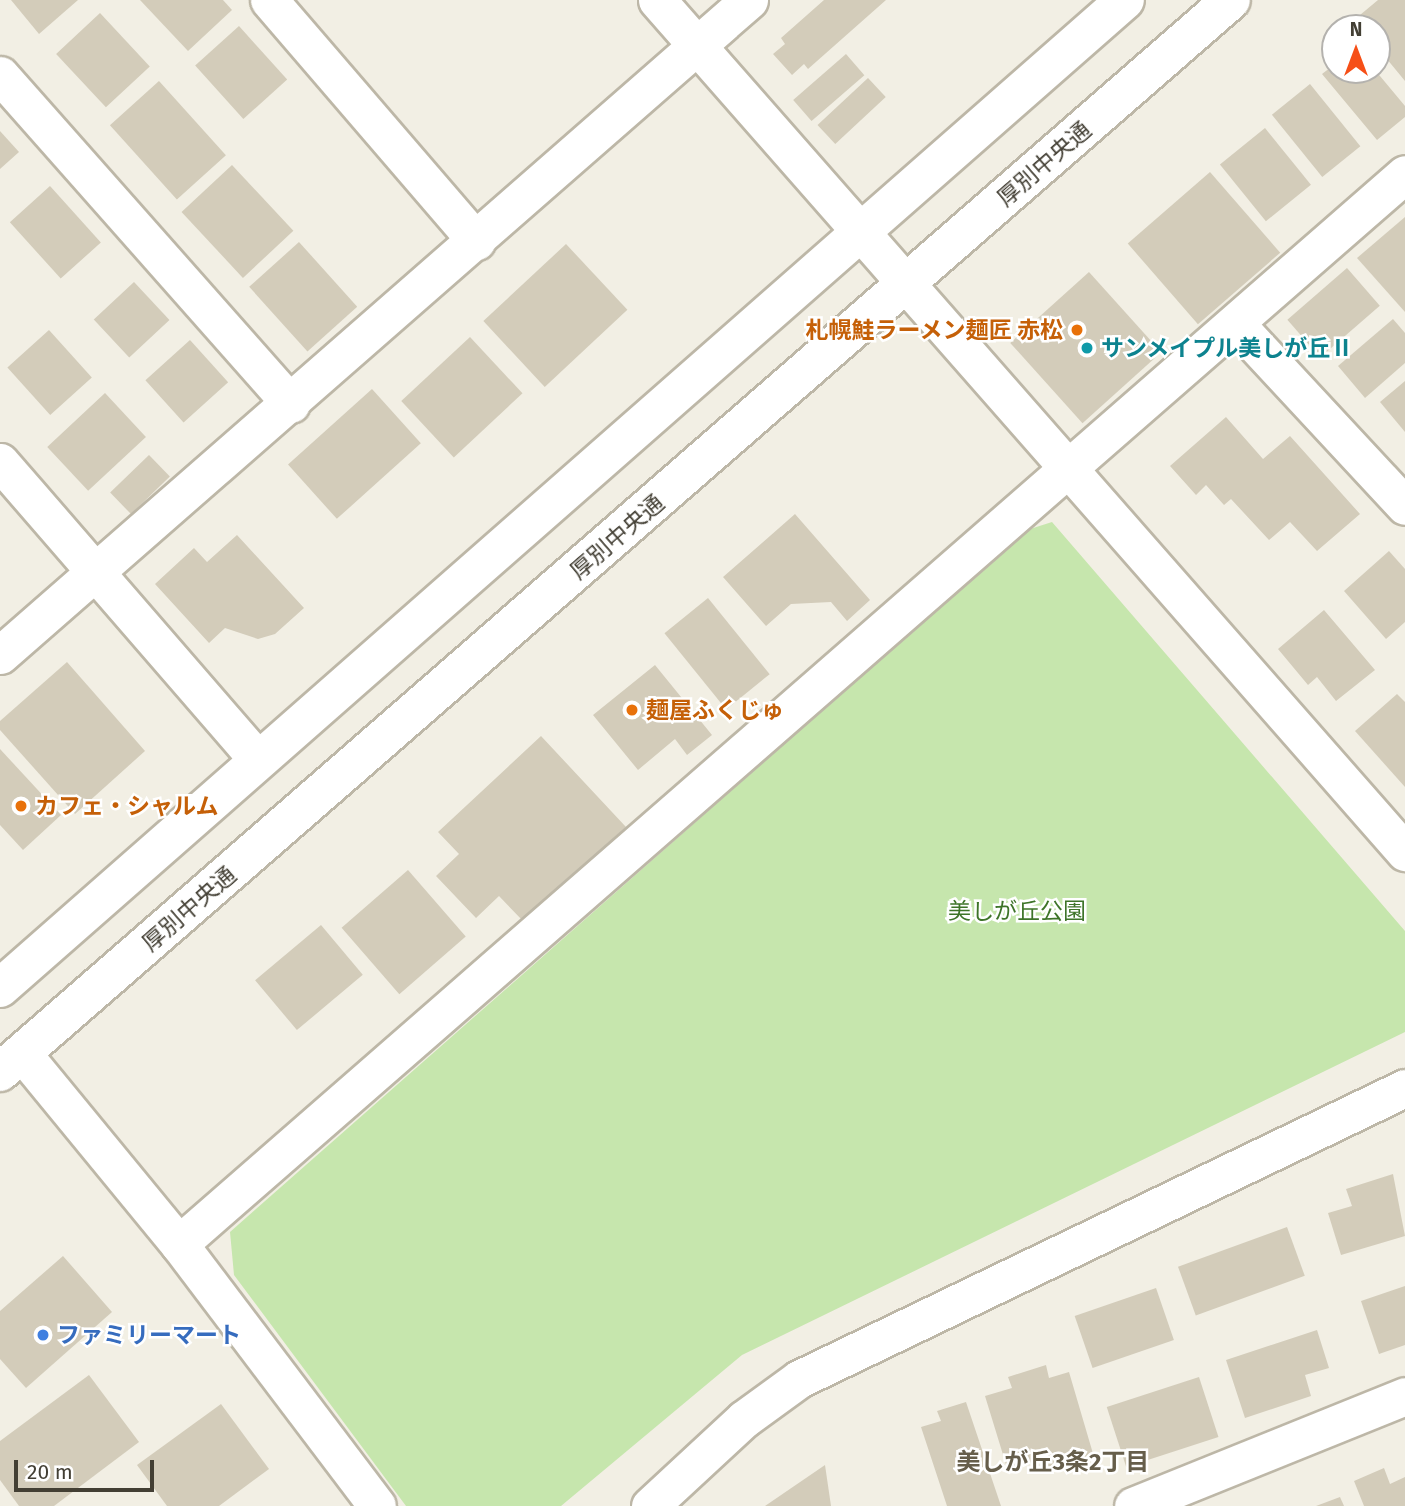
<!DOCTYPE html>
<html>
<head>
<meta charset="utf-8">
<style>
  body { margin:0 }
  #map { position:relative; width:1405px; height:1506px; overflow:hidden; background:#f2efe4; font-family:"Fira Sans","Noto Sans JP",sans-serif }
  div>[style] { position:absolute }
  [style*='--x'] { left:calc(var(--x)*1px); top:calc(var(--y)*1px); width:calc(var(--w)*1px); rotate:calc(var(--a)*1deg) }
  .green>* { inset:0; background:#c6e6ad }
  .building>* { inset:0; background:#d3ccba; transform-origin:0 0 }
  .roads { filter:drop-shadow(2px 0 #bdb7a7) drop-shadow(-2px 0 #bdb7a7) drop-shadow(0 2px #bdb7a7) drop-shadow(0 -2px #bdb7a7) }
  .minor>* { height:37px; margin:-18.5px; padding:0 18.5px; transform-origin:18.5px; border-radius:18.5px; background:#fff }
  .tertiary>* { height:38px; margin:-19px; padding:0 19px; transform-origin:19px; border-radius:19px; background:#fff }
  .dots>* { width:19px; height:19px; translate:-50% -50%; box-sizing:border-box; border:4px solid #fff; border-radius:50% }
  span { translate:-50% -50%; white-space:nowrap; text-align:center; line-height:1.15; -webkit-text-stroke:5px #fff; paint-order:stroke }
  .street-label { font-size:23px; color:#433f34 }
  .food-label { font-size:23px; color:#c56008; font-weight:700 }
  .right { translate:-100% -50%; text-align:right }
  .left { translate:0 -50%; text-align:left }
  .culture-label { font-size:23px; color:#0d838f; font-weight:700 }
  .park-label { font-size:23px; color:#3e7429 }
  .shop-label { font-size:23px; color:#366cbe; font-weight:700 }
  .neighbourhood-label { font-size:24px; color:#665e4b; font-weight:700 }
  .north { position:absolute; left:1321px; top:14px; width:70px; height:70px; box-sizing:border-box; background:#fff; border:2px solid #b4b2ae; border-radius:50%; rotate:0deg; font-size:19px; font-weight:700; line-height:28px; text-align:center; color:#433f34 }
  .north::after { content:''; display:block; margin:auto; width:24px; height:32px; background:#f64f17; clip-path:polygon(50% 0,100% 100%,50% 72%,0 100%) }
  .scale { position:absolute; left:14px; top:1460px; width:140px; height:32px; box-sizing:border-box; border:4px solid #433f34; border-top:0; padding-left:9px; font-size:21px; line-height:24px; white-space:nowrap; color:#433f34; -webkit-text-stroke:5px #fff; paint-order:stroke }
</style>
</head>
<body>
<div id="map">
  <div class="green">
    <i style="clip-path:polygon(1052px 522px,1405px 931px,1405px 1032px,742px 1355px,561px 1506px,406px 1506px,234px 1275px,230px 1232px,1027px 530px)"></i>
  </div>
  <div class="building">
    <i style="clip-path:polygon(11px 0,78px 0,39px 34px)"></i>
    <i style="clip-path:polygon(140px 0,223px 0,232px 10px,188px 51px)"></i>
    <i style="clip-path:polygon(824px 0,886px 0,808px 69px,804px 64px,792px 75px,773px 54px,785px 44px,781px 38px)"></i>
    <i style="clip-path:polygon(1378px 0,1405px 0,1405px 81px,1377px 47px,1377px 28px,1361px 28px,1354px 20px)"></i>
    <i style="left:100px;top:13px;width:73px;height:60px;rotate:47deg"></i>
    <i style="left:239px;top:26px;width:72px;height:59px;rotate:48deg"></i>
    <i style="left:846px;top:54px;width:28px;height:70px;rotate:49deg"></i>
    <i style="clip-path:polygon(1335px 64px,1335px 70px,1375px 70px,1405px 106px,1405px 117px,1377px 140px,1322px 74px)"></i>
    <i style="left:868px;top:78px;width:26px;height:69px;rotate:47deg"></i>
    <i style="left:159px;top:81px;width:100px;height:66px;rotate:48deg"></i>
    <i style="left:1310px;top:84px;width:80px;height:49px;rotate:51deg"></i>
    <i style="left:1265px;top:128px;width:73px;height:58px;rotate:51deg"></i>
    <i style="clip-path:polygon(0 131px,19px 152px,0 169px)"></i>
    <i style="left:232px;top:165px;width:90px;height:69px;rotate:47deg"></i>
    <i style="left:1210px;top:172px;width:107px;height:109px;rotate:49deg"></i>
    <i style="left:50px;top:186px;width:76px;height:54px;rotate:48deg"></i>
    <i style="clip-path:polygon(1405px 217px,1405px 312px,1357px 258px)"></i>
    <i style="left:299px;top:242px;width:87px;height:67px;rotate:48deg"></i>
    <i style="left:566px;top:244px;width:90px;height:113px;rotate:47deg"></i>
    <i style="left:1347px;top:268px;width:50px;height:79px;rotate:49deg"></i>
    <i style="left:1089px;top:272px;width:108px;height:106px;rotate:48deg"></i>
    <i style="left:134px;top:282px;width:52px;height:55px;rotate:47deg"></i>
    <i style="clip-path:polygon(1393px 319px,1405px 333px,1405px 363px,1365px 398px,1338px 366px)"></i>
    <i style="left:49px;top:330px;width:64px;height:56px;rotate:48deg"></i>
    <i style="left:470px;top:337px;width:77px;height:94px;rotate:47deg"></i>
    <i style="left:190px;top:340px;width:57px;height:60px;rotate:48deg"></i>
    <i style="clip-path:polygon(1405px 381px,1405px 432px,1380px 402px)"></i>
    <i style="left:372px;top:389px;width:73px;height:113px;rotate:48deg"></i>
    <i style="left:105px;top:393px;width:60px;height:79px;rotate:47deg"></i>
    <i style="clip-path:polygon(1226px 417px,1263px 459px,1290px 436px,1360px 514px,1317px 551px,1290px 522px,1269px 540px,1231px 499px,1224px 505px,1206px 485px,1196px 495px,1170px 466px)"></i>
    <i style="left:149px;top:455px;width:30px;height:54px;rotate:46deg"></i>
    <i style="clip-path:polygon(795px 514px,870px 600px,847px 621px,831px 602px,791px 604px,766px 626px,723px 577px)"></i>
    <i style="clip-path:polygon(237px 535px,304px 608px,275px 634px,258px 639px,225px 628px,209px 643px,155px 584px,194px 548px,207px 562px)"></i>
    <i style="clip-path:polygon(1389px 551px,1405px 569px,1405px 622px,1386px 639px,1344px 591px)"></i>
    <i style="left:708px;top:598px;width:98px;height:56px;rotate:51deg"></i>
    <i style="clip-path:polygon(1324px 610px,1375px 670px,1336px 701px,1317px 677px,1308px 685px,1278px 649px)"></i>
    <i style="clip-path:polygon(67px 662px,145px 751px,75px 814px,0 730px,0 721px)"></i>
    <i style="clip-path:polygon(655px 665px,712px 735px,687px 755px,675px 739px,638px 770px,593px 715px)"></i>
    <i style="clip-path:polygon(1397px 694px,1405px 702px,1405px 787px,1355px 731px)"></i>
    <i style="clip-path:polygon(541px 736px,626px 827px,523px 921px,499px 896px,476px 918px,436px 876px,459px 854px,438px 832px)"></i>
    <i style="clip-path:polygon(0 749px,61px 815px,23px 850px,0 825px)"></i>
    <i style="left:408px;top:870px;width:88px;height:88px;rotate:49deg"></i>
    <i style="left:321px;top:925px;width:65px;height:86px;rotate:50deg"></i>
    <i style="clip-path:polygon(1393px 1174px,1405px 1236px,1341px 1255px,1328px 1213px,1352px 1206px,1346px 1189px)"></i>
    <i style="left:1287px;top:1227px;width:52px;height:116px;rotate:70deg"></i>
    <i style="clip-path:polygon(63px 1256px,112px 1312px,26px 1388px,0 1359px,0 1311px)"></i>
    <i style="clip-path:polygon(1405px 1286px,1405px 1345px,1379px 1354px,1361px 1301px)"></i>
    <i style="left:1156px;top:1288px;width:55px;height:86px;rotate:71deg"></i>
    <i style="clip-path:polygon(1317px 1330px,1329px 1368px,1305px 1375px,1311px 1396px,1245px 1418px,1226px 1360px)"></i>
    <i style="clip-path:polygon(1046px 1365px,1049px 1378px,1069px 1372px,1094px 1457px,1044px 1472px,1040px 1461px,1008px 1471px,985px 1396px,1012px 1388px,1008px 1377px)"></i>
    <i style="clip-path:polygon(89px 1375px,139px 1442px,54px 1506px,19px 1506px,0 1480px,0 1441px)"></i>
    <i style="left:1199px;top:1377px;width:63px;height:97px;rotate:72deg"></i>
    <i style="clip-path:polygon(966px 1402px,1001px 1506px,947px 1506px,921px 1427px,941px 1421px,937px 1411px)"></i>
    <i style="clip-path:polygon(221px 1404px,269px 1469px,219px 1506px,167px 1506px,137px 1465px)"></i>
    <i style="clip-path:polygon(825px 1465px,831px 1506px,765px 1506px)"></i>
    <i style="clip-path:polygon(1384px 1468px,1390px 1484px,1405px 1477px,1405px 1506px,1364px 1506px,1354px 1481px)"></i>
    <i style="clip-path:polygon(1340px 1497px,1344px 1506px,1316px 1506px)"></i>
  </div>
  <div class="roads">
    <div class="minor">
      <i style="--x:269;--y:0;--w:318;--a:49.3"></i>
      <i style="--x:657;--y:0;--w:1134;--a:48.72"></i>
      <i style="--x:0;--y:75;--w:439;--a:48.5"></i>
      <i style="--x:1236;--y:324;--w:248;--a:47.1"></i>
      <i style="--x:0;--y:462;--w:394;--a:49.1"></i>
      <i style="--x:0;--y:655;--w:995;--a:-41.17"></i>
      <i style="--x:22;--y:1053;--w:247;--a:50.6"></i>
      <i style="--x:179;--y:1244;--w:328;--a:52.9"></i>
      <i style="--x:179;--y:1244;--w:1627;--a:-41.11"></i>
      <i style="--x:650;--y:1506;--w:128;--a:-42.8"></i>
      <i style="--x:744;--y:1419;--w:68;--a:-36"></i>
      <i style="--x:799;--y:1379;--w:672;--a:-25.65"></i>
      <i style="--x:1133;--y:1506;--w:293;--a:-22"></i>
    </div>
    <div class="tertiary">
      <i style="--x:0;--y:988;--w:1497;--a:-41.29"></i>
      <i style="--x:0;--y:1072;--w:1632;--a:-41.05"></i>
    </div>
  </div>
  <div class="dots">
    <i style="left:1077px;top:330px;background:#e8710a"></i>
    <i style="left:1087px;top:348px;background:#0f9aa8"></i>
    <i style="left:632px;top:710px;background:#e8710a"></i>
    <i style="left:21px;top:806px;background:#e8710a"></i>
    <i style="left:43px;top:1335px;background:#3f7fe0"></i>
  </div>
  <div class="street-label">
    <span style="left:1044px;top:164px;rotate:-41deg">厚別中央通</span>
    <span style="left:617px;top:537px;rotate:-41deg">厚別中央通</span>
    <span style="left:189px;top:909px;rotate:-41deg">厚別中央通</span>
  </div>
  <div class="food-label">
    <span class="right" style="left:1063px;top:330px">札幌鮭ラーメン麺匠 赤松</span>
    <span class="left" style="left:646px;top:710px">麺屋ふくじゅ</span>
    <span class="left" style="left:35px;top:806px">カフェ・シャルム</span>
  </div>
  <div class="culture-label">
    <span class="left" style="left:1101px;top:348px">サンメイプル美しが丘Ⅱ</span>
  </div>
  <div class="park-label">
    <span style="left:1017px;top:911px">美しが丘公園</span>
  </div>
  <div class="shop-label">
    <span class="left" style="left:57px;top:1335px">ファミリーマート</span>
  </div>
  <div class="neighbourhood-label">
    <span style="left:1053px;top:1463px">美しが丘3条2丁目</span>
  </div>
  <div class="north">N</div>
  <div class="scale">20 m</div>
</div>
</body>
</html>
